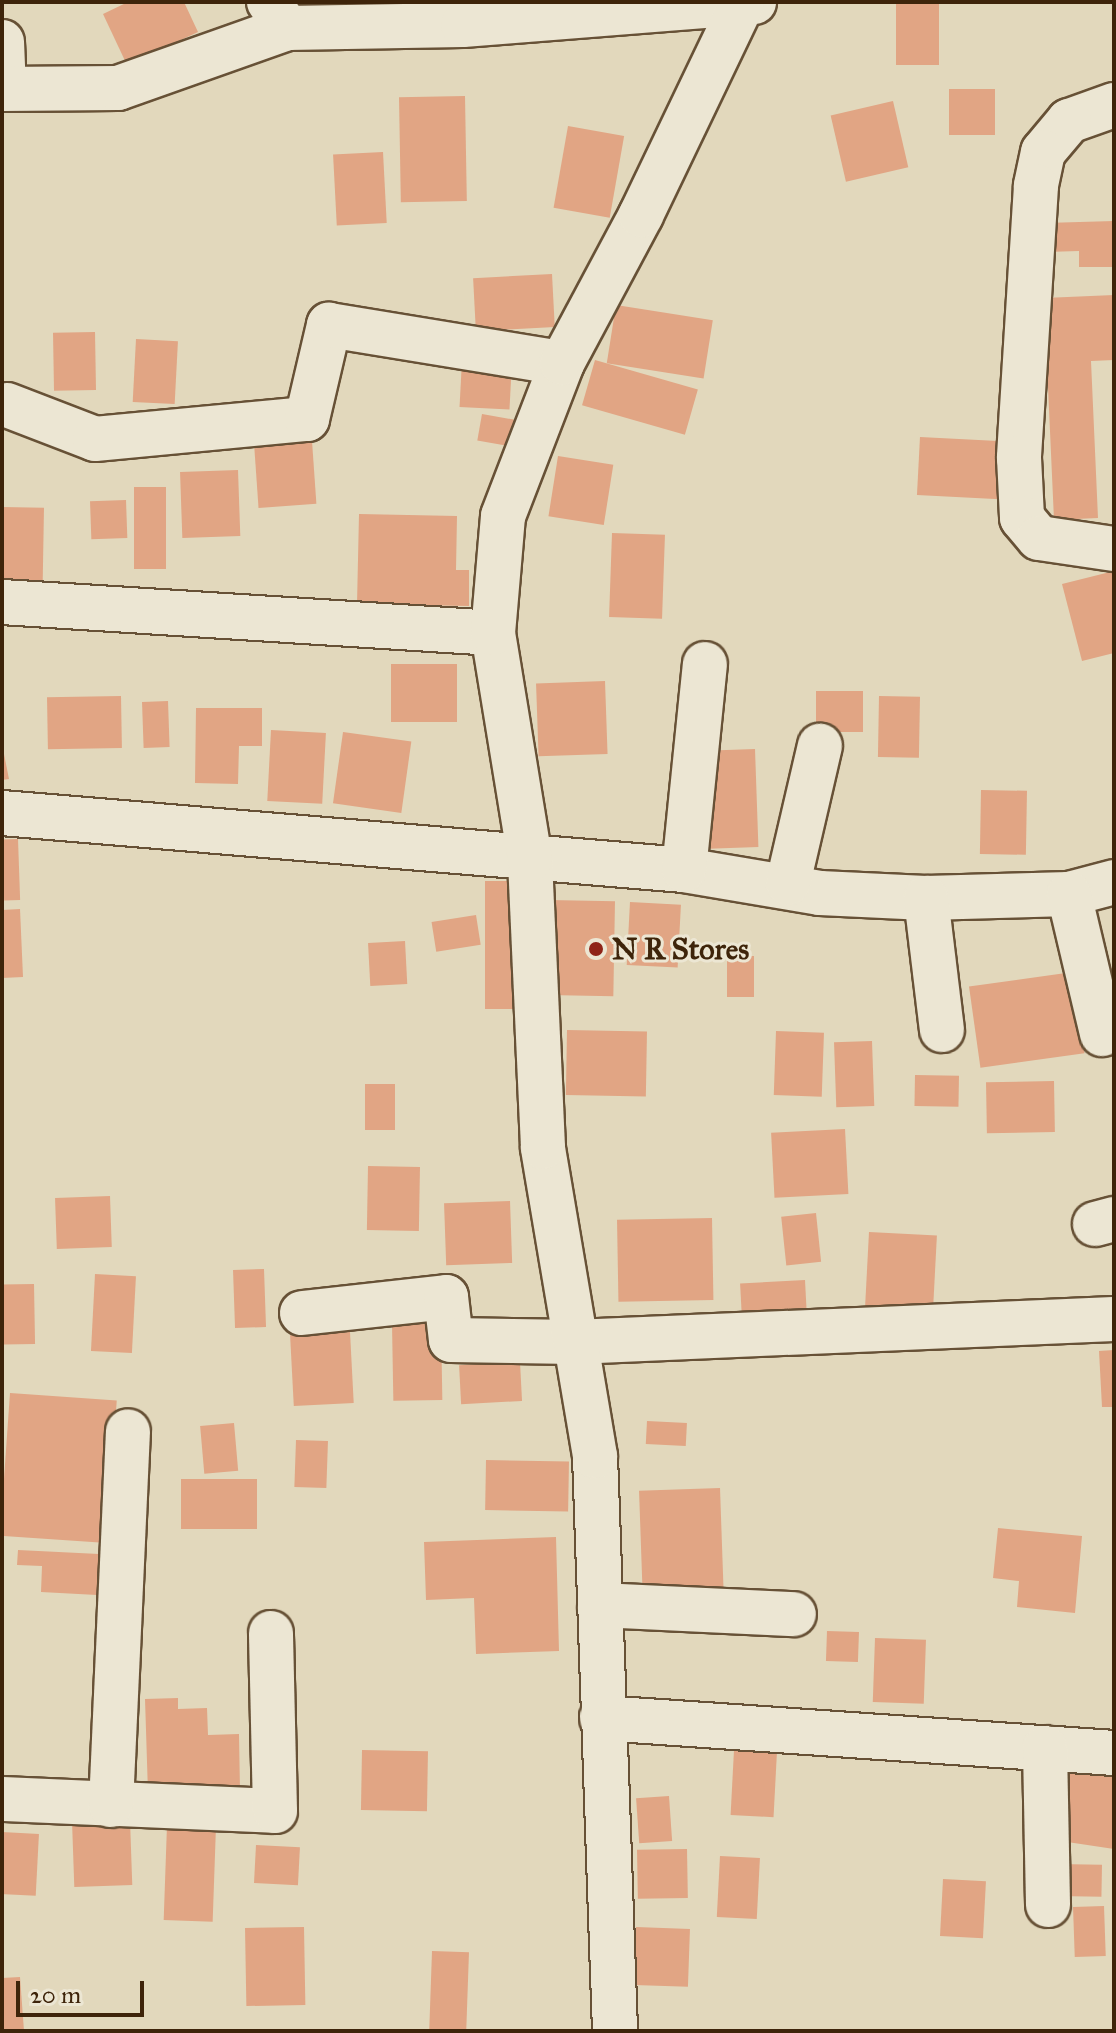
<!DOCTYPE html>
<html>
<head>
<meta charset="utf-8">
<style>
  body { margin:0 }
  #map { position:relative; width:1116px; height:2033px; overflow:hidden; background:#e2d8bc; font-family:"IM FELL Great Primer",serif }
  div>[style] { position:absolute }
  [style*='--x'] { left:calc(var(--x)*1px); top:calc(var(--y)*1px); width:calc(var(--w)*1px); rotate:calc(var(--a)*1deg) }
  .building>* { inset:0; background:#e1a584; transform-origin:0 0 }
  .roads { filter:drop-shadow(2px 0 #675136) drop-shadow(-2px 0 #675136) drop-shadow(0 2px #675136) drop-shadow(0 -2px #675136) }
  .minor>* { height:44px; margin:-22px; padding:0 22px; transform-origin:22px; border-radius:22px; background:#ece6d3 }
  .dots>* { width:22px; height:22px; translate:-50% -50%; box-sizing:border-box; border:4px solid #ece6d3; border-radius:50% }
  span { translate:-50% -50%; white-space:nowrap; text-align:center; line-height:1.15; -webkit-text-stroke:6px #ece6d3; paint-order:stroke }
  .poi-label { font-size:30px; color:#3e240a; font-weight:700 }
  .left { translate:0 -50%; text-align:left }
  .frame { position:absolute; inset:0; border:4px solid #3e240a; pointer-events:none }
  .scale { position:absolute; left:16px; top:1981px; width:128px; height:36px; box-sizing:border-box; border:4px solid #3e240a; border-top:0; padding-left:10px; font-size:24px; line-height:28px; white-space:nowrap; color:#3e240a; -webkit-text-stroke:6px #ece6d3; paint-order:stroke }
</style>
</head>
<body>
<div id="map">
  <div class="building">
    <i style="clip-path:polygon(128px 2px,184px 2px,198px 32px,127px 65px,103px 14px)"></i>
    <i style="left:896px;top:2px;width:43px;height:63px"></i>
    <i style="left:995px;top:89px;width:46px;height:46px;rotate:90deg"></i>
    <i style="left:465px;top:96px;width:105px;height:66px;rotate:89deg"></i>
    <i style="left:893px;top:101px;width:68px;height:64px;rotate:77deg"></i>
    <i style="left:568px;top:126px;width:57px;height:83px;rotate:10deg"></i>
    <i style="left:383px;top:152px;width:71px;height:50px;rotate:87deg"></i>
    <i style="clip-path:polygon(1114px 221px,1114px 267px,1079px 267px,1079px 251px,1046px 252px,1045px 223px)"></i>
    <i style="left:552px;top:274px;width:53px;height:79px;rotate:87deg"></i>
    <i style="clip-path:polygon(1114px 295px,1114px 360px,1091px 361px,1098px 518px,1054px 520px,1044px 298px)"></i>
    <i style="left:616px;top:305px;width:98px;height:59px;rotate:9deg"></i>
    <i style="left:95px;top:332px;width:58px;height:42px;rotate:89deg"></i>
    <i style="left:136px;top:339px;width:42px;height:63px;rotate:3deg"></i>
    <i style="left:462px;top:360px;width:50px;height:47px;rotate:3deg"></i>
    <i style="left:595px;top:360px;width:107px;height:47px;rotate:16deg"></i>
    <i style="left:482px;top:414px;width:36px;height:27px;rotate:10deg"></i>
    <i style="left:920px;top:437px;width:83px;height:58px;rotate:3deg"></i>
    <i style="left:312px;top:441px;width:63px;height:58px;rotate:86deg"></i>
    <i style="left:558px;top:456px;width:56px;height:61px;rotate:9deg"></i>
    <i style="left:238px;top:470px;width:66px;height:58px;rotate:88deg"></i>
    <i style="left:134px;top:487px;width:32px;height:82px"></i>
    <i style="left:126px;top:500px;width:38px;height:36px;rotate:88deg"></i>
    <i style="left:2px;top:507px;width:42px;height:83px;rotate:1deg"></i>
    <i style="clip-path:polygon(359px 514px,457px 516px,456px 570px,469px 570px,469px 606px,357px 604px)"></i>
    <i style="left:612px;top:533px;width:53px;height:84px;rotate:2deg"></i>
    <i style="clip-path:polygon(1114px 571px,1114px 653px,1082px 661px,1062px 584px)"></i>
    <i style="left:391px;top:664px;width:66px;height:58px"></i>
    <i style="left:605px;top:681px;width:73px;height:69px;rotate:88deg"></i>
    <i style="left:816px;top:691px;width:47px;height:41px"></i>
    <i style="left:121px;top:696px;width:52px;height:74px;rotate:89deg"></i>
    <i style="left:879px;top:696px;width:41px;height:61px;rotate:1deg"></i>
    <i style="left:168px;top:701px;width:46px;height:26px;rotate:88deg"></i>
    <i style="clip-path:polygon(196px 708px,262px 708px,262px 746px,239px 746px,238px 784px,195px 783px)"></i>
    <i style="left:271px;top:730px;width:55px;height:71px;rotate:3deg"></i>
    <i style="left:343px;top:732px;width:69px;height:72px;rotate:8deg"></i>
    <i style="clip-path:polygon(2px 744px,9px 779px,2px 780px)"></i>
    <i style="left:755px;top:749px;width:98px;height:57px;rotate:88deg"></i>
    <i style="left:981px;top:790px;width:46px;height:64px;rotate:1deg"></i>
    <i style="left:18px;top:839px;width:61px;height:16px;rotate:88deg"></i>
    <i style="left:485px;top:881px;width:34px;height:128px"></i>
    <i style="left:549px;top:900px;width:66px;height:95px;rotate:1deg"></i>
    <i style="left:630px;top:902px;width:51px;height:63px;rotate:3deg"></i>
    <i style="clip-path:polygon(20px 909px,23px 977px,2px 978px,2px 910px)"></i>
    <i style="left:476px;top:915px;width:30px;height:45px;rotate:81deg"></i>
    <i style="left:405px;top:941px;width:43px;height:37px;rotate:87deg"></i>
    <i style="left:727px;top:956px;width:27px;height:41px"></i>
    <i style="left:1073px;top:972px;width:82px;height:105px;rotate:82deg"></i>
    <i style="left:567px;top:1030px;width:80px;height:65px;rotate:1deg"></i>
    <i style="left:776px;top:1031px;width:48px;height:64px;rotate:2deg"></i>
    <i style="left:872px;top:1041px;width:65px;height:38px;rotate:88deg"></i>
    <i style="left:915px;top:1075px;width:44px;height:31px;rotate:1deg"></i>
    <i style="left:1054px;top:1081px;width:51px;height:68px;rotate:89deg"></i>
    <i style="left:365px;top:1084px;width:30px;height:46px"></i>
    <i style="left:845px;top:1129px;width:65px;height:74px;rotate:87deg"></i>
    <i style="left:368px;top:1166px;width:52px;height:64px;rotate:1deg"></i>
    <i style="left:110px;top:1196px;width:51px;height:55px;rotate:88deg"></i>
    <i style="left:510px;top:1201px;width:62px;height:66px;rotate:88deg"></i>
    <i style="left:816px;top:1213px;width:49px;height:35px;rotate:84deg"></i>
    <i style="left:712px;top:1218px;width:82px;height:95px;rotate:89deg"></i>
    <i style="left:869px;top:1232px;width:68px;height:83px;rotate:3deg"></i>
    <i style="left:264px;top:1269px;width:58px;height:31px;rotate:88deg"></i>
    <i style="left:95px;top:1274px;width:41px;height:77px;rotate:3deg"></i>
    <i style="left:805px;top:1280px;width:37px;height:65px;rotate:87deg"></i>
    <i style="left:34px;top:1284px;width:60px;height:32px;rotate:89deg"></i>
    <i style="left:441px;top:1323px;width:77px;height:49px;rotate:89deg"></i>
    <i style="left:350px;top:1332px;width:71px;height:60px;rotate:87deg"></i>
    <i style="clip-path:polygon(1114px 1350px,1114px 1407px,1102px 1407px,1099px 1351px)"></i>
    <i style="left:520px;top:1362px;width:39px;height:61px;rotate:87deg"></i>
    <i style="left:10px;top:1393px;width:107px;height:143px;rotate:4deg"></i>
    <i style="left:647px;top:1421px;width:40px;height:23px;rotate:3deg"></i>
    <i style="left:234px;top:1423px;width:48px;height:34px;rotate:85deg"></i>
    <i style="left:296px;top:1440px;width:32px;height:47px;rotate:2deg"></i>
    <i style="left:486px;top:1460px;width:83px;height:50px;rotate:1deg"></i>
    <i style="left:257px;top:1479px;width:50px;height:76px;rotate:90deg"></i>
    <i style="left:720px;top:1488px;width:104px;height:81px;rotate:88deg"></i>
    <i style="clip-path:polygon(998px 1528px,1082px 1536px,1075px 1613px,1017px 1607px,1019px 1581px,993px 1578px)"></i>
    <i style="clip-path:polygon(556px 1537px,559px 1651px,476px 1654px,474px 1598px,426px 1600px,424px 1542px)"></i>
    <i style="clip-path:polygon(18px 1550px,99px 1554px,97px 1595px,41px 1592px,42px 1566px,17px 1565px)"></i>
    <i style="left:827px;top:1631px;width:32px;height:30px;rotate:2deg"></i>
    <i style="left:875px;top:1638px;width:51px;height:64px;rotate:2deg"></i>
    <i style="clip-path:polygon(178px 1698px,178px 1709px,207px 1708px,208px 1735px,239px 1734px,240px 1790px,148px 1793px,145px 1699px)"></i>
    <i style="left:362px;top:1750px;width:66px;height:60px;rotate:1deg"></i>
    <i style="left:734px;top:1750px;width:43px;height:65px;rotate:3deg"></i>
    <i style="clip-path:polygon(1067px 1763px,1114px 1770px,1114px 1849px,1054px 1840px)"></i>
    <i style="left:669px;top:1796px;width:45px;height:33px;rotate:86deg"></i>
    <i style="left:130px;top:1820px;width:65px;height:58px;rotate:88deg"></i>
    <i style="left:167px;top:1825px;width:49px;height:95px;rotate:2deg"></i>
    <i style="left:2px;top:1832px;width:37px;height:62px;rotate:3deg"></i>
    <i style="left:256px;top:1845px;width:44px;height:38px;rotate:3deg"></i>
    <i style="left:687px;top:1849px;width:49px;height:50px;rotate:89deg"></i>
    <i style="left:720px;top:1856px;width:40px;height:61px;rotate:3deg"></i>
    <i style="left:1057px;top:1864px;width:45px;height:32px;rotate:1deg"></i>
    <i style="left:943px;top:1879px;width:43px;height:57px;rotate:3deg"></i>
    <i style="left:1104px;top:1906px;width:50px;height:31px;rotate:88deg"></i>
    <i style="left:304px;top:1927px;width:78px;height:59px;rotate:89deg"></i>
    <i style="left:636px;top:1927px;width:54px;height:58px;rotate:2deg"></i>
    <i style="left:432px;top:1951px;width:37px;height:80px;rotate:2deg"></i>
    <i style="clip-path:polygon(20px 1977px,24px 2031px,2px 2031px,2px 1978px)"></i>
  </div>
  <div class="roads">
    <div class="minor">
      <i style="--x:269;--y:2;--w:32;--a:55"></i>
      <i style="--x:287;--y:28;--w:176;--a:-1"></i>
      <i style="--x:463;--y:25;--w:292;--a:-4.5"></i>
      <i style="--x:2;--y:42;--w:47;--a:87.6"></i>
      <i style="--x:2;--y:89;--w:116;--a:-0.5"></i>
      <i style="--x:118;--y:88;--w:179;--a:-19.5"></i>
      <i style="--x:1114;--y:105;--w:48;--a:160.4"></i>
      <i style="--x:1069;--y:121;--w:40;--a:130"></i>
      <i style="--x:1043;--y:152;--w:35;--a:102"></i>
      <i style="--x:1036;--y:186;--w:273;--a:93.6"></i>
      <i style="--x:1019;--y:458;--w:60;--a:87.1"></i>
      <i style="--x:1022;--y:518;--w:26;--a:50"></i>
      <i style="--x:1039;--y:538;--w:76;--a:8.3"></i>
      <i style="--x:7;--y:405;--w:94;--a:21.1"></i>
      <i style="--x:95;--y:439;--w:213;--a:-5.4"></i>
      <i style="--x:307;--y:419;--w:97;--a:-76.8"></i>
      <i style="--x:329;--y:325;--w:236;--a:9.3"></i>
      <i style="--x:2;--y:602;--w:492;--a:3.6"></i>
      <i style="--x:2;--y:813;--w:684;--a:4.78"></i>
      <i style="--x:684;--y:870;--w:138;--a:9.6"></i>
      <i style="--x:820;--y:893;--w:106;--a:2.7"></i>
      <i style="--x:926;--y:898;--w:143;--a:-1.6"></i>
      <i style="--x:1069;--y:894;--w:47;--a:-14.9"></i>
      <i style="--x:684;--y:870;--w:207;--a:-84.2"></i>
      <i style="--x:788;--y:883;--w:141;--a:-76.9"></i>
      <i style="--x:1069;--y:894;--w:144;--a:76.7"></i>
      <i style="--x:926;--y:898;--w:133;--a:83.1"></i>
      <i style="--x:1095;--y:1224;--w:20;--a:-15"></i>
      <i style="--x:302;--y:1313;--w:145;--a:-6.3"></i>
      <i style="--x:446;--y:1297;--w:43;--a:83.4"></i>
      <i style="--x:451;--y:1340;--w:123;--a:0.9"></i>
      <i style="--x:574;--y:1342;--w:540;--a:-2.44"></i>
      <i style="--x:600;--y:1605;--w:194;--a:2.7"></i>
      <i style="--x:602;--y:1718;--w:513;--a:3.91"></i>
      <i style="--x:1045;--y:1748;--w:157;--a:88.9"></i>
      <i style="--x:2;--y:1799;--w:273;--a:2.5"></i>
      <i style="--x:275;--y:1811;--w:178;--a:-91.3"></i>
      <i style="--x:111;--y:1805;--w:374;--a:-87.4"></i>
      <i style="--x:615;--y:2031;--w:575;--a:-91.99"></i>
      <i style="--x:595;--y:1456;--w:313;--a:-99.6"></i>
      <i style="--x:543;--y:1147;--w:288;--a:-92.6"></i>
      <i style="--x:530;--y:859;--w:229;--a:-99.3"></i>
      <i style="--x:493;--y:633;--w:117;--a:-85.1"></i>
      <i style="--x:503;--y:516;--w:164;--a:-68.9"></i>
      <i style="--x:562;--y:363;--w:168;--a:-61.9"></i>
      <i style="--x:641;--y:215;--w:232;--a:-64.4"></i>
    </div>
  </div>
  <div class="dots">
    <i style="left:596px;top:949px;background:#8f2418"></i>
  </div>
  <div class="poi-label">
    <span class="left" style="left:612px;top:949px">N R Stores</span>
  </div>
  <div class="frame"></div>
  <div class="scale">20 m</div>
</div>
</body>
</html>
